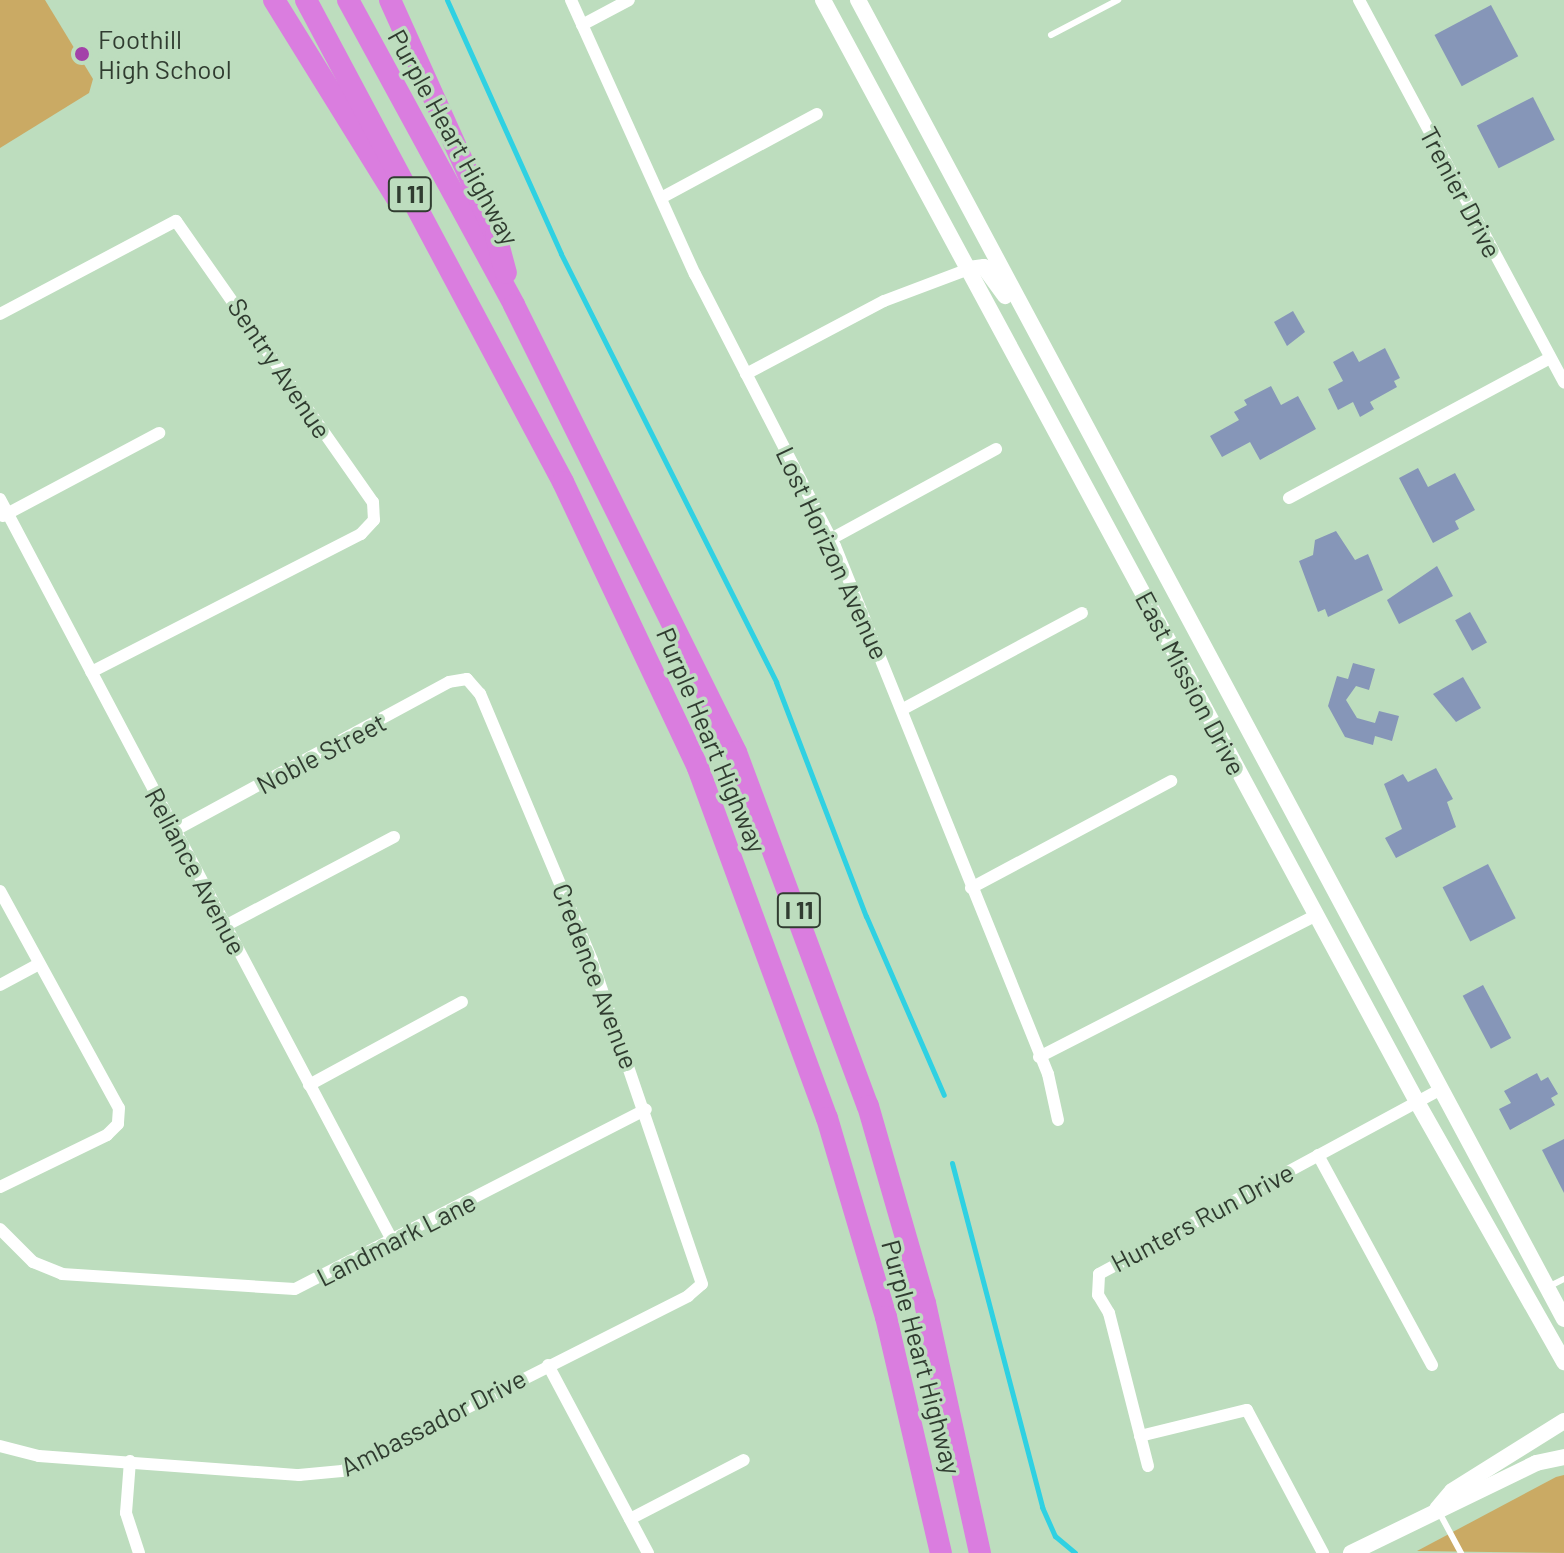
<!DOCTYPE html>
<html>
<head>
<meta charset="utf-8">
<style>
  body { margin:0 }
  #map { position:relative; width:1564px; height:1553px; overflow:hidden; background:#bdddbe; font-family:Barlow,sans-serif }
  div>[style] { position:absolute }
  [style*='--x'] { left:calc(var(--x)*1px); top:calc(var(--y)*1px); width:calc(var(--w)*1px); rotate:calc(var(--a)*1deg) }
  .green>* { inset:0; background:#caaa64 }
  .stream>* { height:5px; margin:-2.5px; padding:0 2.5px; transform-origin:2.5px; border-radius:2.5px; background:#2fd1e2 }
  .building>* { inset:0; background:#8696b8; transform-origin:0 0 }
  .service>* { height:6px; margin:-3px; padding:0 3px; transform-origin:3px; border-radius:3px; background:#fff }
  .minor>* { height:12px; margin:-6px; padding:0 6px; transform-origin:6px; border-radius:6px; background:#fff }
  .tertiary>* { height:16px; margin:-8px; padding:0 8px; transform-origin:8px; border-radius:8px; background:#fff }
  .motorway>* { height:22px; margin:-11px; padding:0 11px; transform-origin:11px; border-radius:11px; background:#da7ddf }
  .dots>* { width:22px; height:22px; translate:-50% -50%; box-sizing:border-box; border:4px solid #bdddbe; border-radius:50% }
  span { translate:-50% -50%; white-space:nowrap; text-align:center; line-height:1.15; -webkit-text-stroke:7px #bdddbe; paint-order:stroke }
  .shield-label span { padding:2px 6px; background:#bdddbe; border:2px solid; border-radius:6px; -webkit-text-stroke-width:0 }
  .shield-label { font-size:24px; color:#303c30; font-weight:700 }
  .poi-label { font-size:26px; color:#303c30 }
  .left { translate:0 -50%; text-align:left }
  .street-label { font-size:26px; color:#303c30 }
</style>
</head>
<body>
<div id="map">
  <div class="green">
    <i style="clip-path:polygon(0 0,45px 0,93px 79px,89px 93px,0 148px)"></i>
    <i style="clip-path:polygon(1564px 1475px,1564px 1553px,1417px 1551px,1556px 1477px)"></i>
  </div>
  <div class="stream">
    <i style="--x:447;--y:0;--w:278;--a:65.8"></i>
    <i style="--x:561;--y:254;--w:479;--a:63.3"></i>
    <i style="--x:776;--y:682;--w:251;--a:69"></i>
    <i style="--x:866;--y:916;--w:195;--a:66.5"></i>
    <i style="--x:952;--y:1163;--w:356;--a:75.3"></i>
    <i style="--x:1042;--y:1507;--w:32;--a:66"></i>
    <i style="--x:1055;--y:1536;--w:26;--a:40"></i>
  </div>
  <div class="building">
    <i style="left:1491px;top:5px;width:58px;height:64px;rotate:62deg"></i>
    <i style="left:1533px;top:97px;width:48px;height:63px;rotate:63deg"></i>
    <i style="clip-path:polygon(1293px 311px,1305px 332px,1287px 346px,1274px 322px)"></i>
    <i style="clip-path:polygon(1385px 348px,1400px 378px,1394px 381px,1397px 387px,1370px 402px,1374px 409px,1360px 417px,1353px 402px,1338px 410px,1328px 389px,1343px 381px,1333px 362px,1353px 351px,1359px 362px)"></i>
    <i style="clip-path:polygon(1271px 386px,1281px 405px,1298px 396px,1316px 429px,1260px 460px,1250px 442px,1222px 457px,1210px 436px,1239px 420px,1234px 412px,1247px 405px,1244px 400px)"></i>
    <i style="clip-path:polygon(1418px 468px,1428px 487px,1455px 473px,1475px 510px,1455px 521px,1459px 529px,1433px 543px,1399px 478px)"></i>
    <i style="clip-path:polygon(1336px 531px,1355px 560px,1368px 554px,1383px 590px,1328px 617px,1325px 609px,1318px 612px,1299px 561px,1313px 555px,1315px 540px)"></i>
    <i style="clip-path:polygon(1437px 566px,1453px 596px,1399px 624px,1387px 600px)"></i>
    <i style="left:1470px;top:612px;width:35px;height:17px;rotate:61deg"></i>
    <i style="clip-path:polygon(1353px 663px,1375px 669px,1369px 690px,1356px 686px,1346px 700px,1357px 718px,1375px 723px,1379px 711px,1399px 716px,1392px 741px,1375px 736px,1373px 745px,1345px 737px,1328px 706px,1337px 676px,1348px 679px)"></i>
    <i style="clip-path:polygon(1463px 677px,1481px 708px,1456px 722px,1433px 694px)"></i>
    <i style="clip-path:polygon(1436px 768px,1453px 799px,1447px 802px,1456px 827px,1396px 858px,1385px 838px,1402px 829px,1384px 784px,1403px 774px,1408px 782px)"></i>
    <i style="left:1488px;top:864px;width:61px;height:51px;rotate:63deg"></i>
    <i style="left:1483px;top:985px;width:60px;height:23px;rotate:62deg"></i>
    <i style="clip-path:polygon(1537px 1073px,1541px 1081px,1548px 1077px,1558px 1094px,1551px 1098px,1555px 1105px,1510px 1130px,1499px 1109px,1511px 1103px,1504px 1091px)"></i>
    <i style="clip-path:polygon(1564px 1139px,1564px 1193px,1542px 1150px)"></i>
  </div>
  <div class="service">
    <i style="--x:1051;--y:35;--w:76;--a:-27.6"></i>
    <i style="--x:1548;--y:1287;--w:18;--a:-27"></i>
    <i style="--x:1439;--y:1512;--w:47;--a:61.8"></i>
  </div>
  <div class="minor">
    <i style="--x:571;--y:0;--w:301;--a:65.7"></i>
    <i style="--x:695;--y:274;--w:306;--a:62.8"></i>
    <i style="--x:835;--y:546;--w:569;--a:68.03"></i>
    <i style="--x:1048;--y:1074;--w:47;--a:77.7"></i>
    <i style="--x:1359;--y:0;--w:434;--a:61.8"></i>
    <i style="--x:582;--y:25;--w:53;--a:-28"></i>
    <i style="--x:661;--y:198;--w:177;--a:-28.3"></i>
    <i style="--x:0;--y:314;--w:199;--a:-27.9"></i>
    <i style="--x:176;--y:221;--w:343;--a:55"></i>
    <i style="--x:373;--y:502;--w:18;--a:87"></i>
    <i style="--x:374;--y:520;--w:19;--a:133"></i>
    <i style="--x:361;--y:534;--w:303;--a:152.9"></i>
    <i style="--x:746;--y:374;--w:156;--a:-27.9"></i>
    <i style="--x:884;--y:301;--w:91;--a:-20.6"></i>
    <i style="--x:1289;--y:498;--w:296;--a:-28.2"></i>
    <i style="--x:0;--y:499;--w:841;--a:62.12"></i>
    <i style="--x:3;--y:516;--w:177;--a:-28"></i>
    <i style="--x:831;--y:539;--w:188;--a:-28.6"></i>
    <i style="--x:903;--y:709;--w:203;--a:-28.2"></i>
    <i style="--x:971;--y:888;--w:227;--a:-28.1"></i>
    <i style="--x:0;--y:891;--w:247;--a:61.3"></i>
    <i style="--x:119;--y:1108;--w:16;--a:94"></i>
    <i style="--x:118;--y:1124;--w:16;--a:135"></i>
    <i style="--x:107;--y:1135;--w:119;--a:154.1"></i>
    <i style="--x:225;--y:926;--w:191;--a:-27.8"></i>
    <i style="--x:0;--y:985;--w:44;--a:-28.3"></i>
    <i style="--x:1039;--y:1057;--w:311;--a:-27.1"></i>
    <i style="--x:309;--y:1085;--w:174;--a:-28.5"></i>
    <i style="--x:1318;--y:1155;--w:239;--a:61.5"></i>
    <i style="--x:0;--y:1229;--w:47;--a:45"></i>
    <i style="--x:33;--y:1262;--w:31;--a:22"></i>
    <i style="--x:62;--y:1274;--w:233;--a:3.7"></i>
    <i style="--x:295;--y:1289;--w:394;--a:-27.1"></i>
    <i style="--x:548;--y:1365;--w:213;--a:62"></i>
    <i style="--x:1140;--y:1436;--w:110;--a:-13.7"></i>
    <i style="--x:1247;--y:1410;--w:162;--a:62"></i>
    <i style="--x:0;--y:1446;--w:40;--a:14.4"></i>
    <i style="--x:39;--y:1456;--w:261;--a:4.2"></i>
    <i style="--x:299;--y:1475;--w:43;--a:-5.3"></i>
    <i style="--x:342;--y:1471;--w:388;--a:-26.8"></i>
    <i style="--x:688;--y:1296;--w:18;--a:-41"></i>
    <i style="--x:702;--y:1284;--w:342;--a:-108.8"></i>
    <i style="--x:592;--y:960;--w:289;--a:-112.8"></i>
    <i style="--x:480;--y:694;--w:20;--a:-131"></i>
    <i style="--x:467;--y:679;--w:18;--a:171"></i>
    <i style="--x:449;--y:682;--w:311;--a:151.6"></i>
    <i style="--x:130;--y:1461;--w:52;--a:94.4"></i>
    <i style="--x:126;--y:1513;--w:42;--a:72"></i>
    <i style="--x:1148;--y:1466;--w:158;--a:-104.3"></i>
    <i style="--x:1109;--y:1313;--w:21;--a:-121"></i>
    <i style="--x:1098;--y:1295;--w:21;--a:-87"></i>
    <i style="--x:1099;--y:1274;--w:389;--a:-28.4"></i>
    <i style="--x:630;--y:1519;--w:128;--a:-27.4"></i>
  </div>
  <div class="tertiary">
    <i style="--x:823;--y:0;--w:1252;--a:61.67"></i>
    <i style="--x:1417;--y:1102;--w:299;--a:60.5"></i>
    <i style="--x:858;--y:0;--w:1496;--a:61.84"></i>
    <i style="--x:969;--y:269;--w:15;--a:-8"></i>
    <i style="--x:984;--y:267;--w:36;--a:54"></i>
    <i style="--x:1437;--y:1509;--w:23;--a:-50"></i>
    <i style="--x:1452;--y:1491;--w:132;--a:-32"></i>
    <i style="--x:1351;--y:1553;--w:206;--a:-25.9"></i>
    <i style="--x:1536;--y:1463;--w:29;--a:-12"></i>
  </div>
  <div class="motorway">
    <i style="--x:274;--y:0;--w:232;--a:58.2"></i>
    <i style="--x:306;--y:0;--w:546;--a:61.93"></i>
    <i style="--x:563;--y:482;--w:316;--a:64.7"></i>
    <i style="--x:698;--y:768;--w:373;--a:69.8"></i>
    <i style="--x:827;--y:1118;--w:208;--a:73.5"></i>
    <i style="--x:886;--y:1317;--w:242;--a:76.9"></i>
    <i style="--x:348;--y:0;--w:347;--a:61.4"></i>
    <i style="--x:514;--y:305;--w:499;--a:63.6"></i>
    <i style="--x:736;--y:752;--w:378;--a:69.6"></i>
    <i style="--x:868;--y:1106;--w:205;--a:73.9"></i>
    <i style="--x:925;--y:1303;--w:256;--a:77.6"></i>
    <i style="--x:390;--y:0;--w:259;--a:65.8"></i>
    <i style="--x:496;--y:236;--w:38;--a:75"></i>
  </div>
  <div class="dots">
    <i style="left:82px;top:54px;background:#a342a9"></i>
  </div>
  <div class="shield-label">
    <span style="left:410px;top:194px">I 11</span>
    <span style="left:799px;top:910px">I 11</span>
  </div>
  <div class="poi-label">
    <span class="left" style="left:98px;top:54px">Foothill<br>High School</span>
  </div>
  <div class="street-label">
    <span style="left:454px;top:137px;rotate:61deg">Purple Heart Highway</span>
    <span style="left:1461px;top:192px;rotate:62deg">Trenier Drive</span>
    <span style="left:280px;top:368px;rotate:56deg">Sentry Avenue</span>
    <span style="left:833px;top:553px;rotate:65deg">Lost Horizon Avenue</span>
    <span style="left:1191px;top:683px;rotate:62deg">East Mission Drive</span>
    <span style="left:712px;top:740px;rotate:67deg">Purple Heart Highway</span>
    <span style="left:321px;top:753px;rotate:-28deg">Noble Street</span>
    <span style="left:196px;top:871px;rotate:62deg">Reliance Avenue</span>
    <span style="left:596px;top:976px;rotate:69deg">Credence Avenue</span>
    <span style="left:1202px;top:1217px;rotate:-28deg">Hunters Run Drive</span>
    <span style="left:396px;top:1239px;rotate:-27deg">Landmark Lane</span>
    <span style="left:922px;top:1357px;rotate:75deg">Purple Heart Highway</span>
    <span style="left:433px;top:1422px;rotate:-27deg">Ambassador Drive</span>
  </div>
</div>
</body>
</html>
